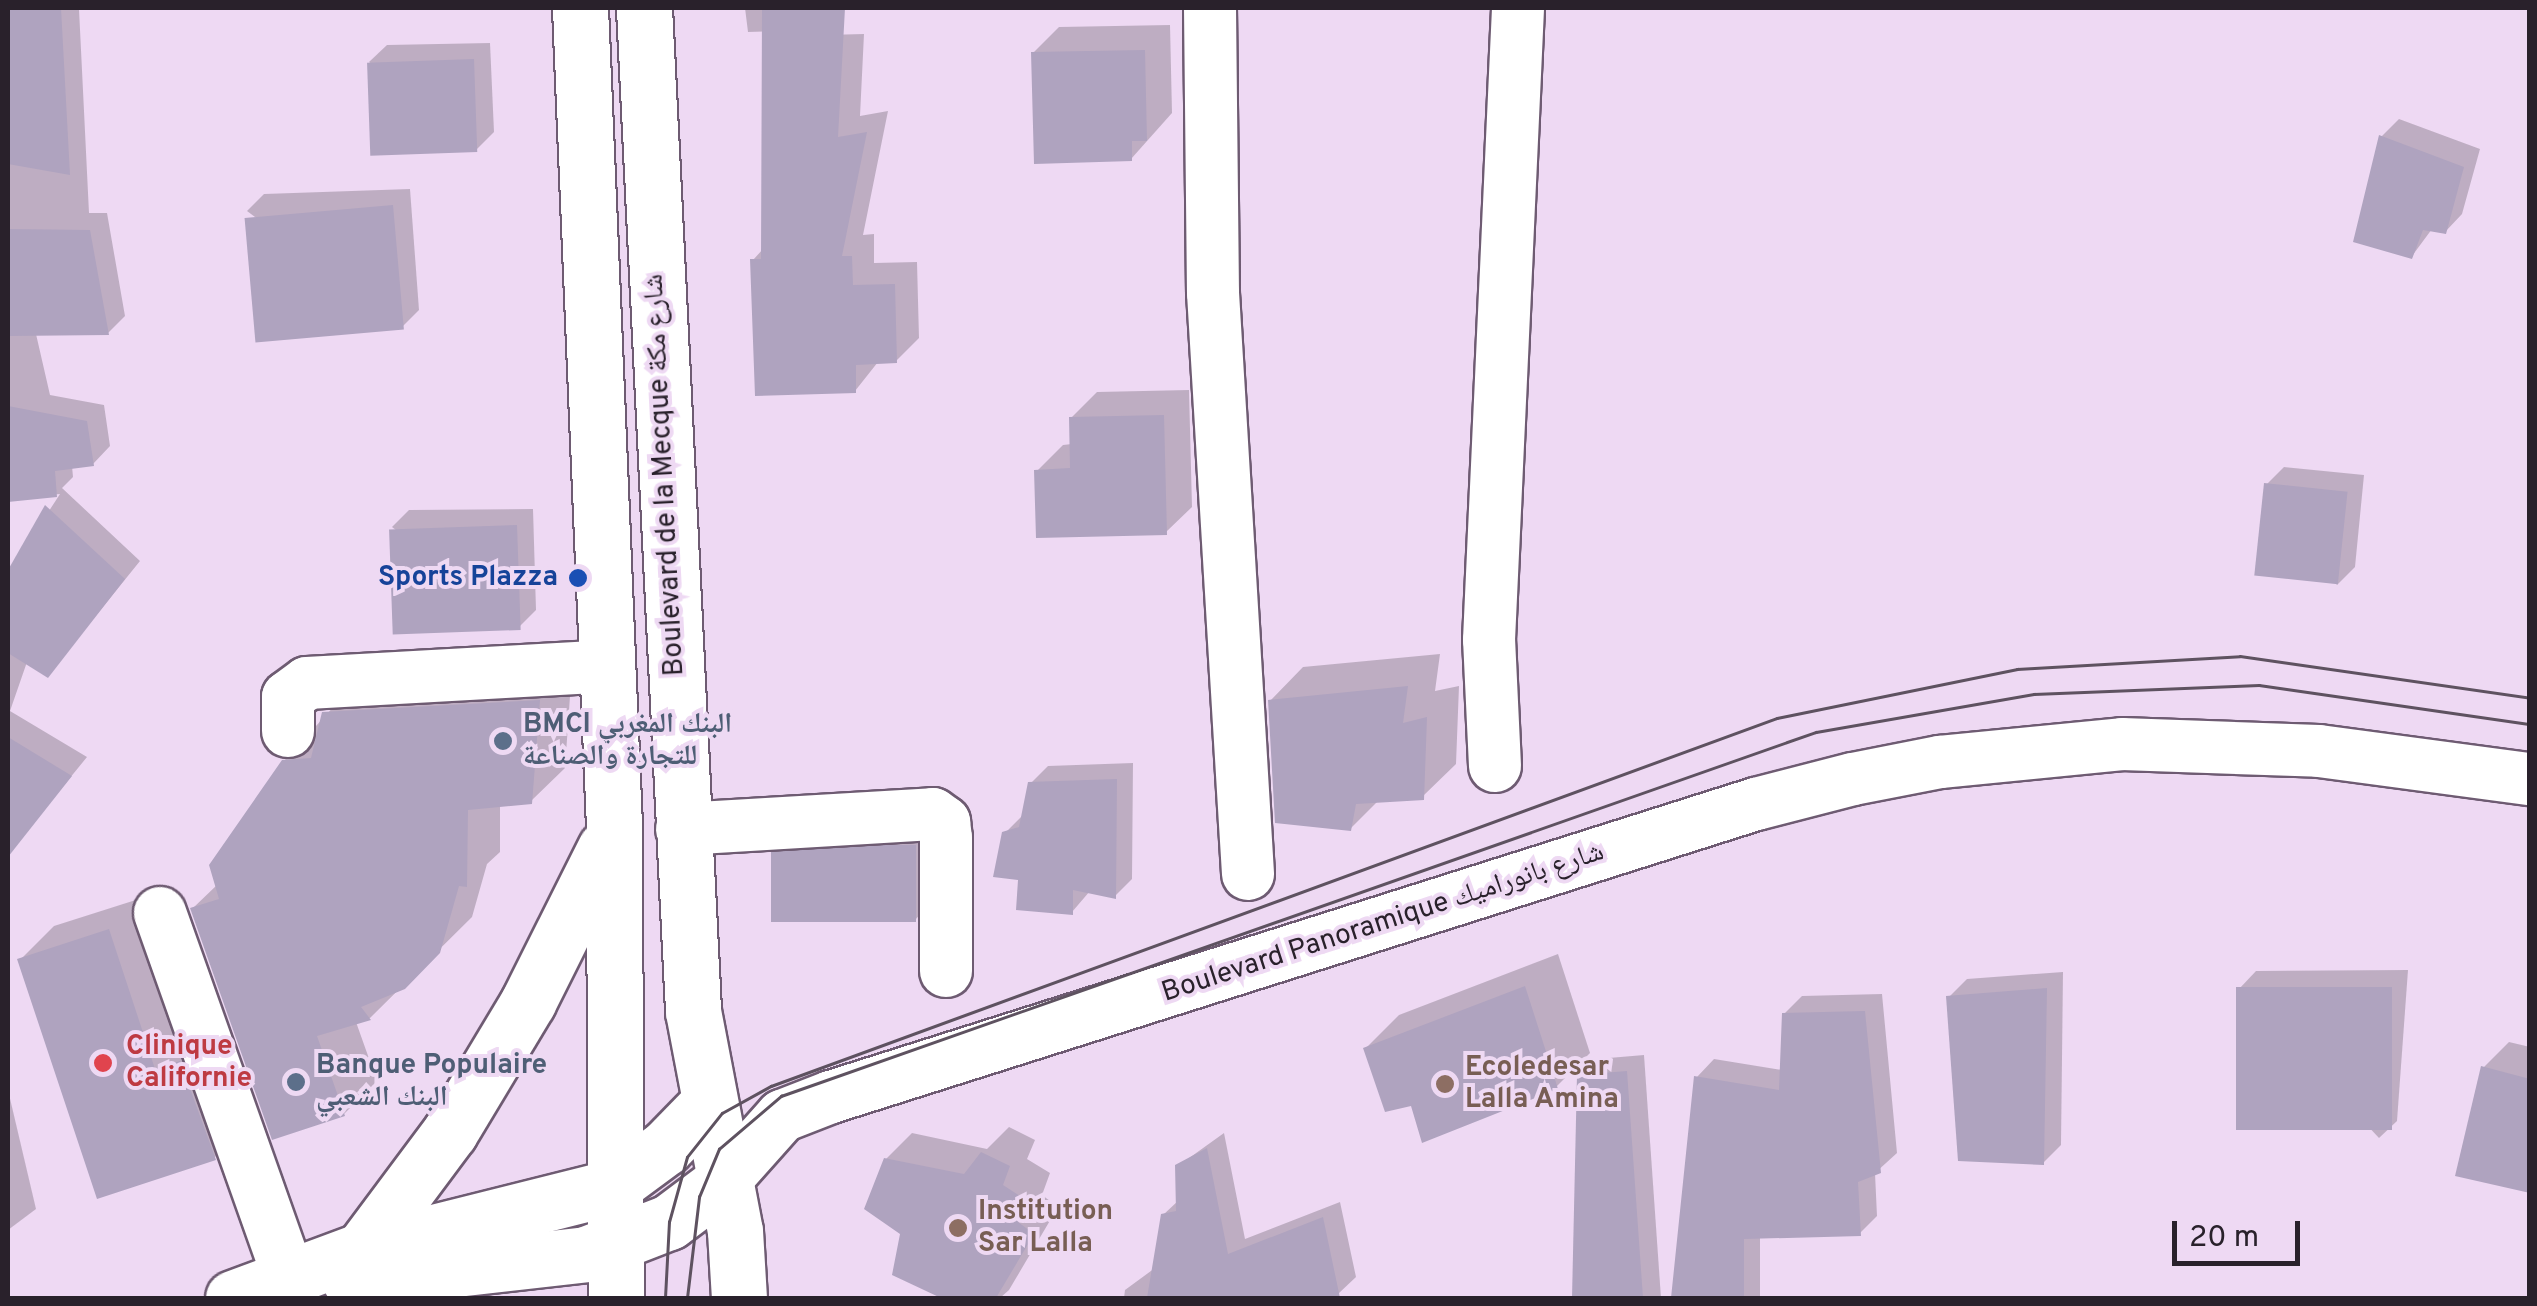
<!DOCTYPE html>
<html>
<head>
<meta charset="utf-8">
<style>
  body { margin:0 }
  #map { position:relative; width:2537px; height:1306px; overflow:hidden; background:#eed9f3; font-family:Overpass,"Noto Naskh Arabic",sans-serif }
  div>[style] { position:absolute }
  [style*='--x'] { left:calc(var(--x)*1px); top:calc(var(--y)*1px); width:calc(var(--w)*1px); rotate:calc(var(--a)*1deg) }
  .shadow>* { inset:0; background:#0003 }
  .building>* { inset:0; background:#afa3bf; transform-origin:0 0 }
  .roads { filter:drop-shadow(2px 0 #6e5b72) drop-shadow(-2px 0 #6e5b72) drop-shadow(0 2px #6e5b72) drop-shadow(0 -2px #6e5b72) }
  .minor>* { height:52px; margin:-26px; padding:0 26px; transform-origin:26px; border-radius:26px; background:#fff }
  .major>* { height:55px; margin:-27.5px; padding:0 27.5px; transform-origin:27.5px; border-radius:27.5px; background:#fff }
  .tram>* { height:2.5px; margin:-1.25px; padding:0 1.25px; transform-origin:1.25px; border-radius:1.25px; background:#5e5260 }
  .dots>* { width:28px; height:28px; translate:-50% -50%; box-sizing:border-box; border:5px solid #eed9f3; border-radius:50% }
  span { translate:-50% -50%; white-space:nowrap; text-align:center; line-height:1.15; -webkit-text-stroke:8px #eed9f3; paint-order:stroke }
  .street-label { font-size:28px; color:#29212b }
  .transit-label { font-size:28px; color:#164399; font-weight:700 }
  .right { translate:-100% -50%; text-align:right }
  .service-label { font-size:28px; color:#4e5e75; font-weight:700 }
  .left { translate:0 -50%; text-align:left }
  .health-label { font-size:28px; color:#be3a42; font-weight:700 }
  .education-label { font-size:28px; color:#785e54; font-weight:700 }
  .frame { position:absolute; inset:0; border:10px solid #29212b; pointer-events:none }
  .scale { position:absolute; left:2172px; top:1221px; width:128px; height:45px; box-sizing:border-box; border:5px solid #29212b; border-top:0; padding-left:12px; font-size:30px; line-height:35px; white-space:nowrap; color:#29212b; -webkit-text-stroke:8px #eed9f3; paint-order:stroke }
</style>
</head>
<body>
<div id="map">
  <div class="shadow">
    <i style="clip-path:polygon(8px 8px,96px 8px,79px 9px,89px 213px,107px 213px,125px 316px,108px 333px,36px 334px,50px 395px,104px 405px,110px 446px,93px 464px,72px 466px,73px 477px,62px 488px,140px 561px,48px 675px,27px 662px,10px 711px,87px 757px,8px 854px,8px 574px,60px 494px,8px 499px)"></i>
    <i style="clip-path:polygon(745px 8px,797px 8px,797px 14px,780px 31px,748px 32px)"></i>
    <i style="clip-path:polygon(1170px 25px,1172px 113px,1131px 159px,1033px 53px,1059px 27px)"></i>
    <i style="clip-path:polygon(864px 34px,860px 116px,888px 111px,863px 235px,874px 234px,874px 263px,917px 262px,919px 338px,896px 361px,878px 362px,855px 391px,753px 260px,763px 249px,787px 36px)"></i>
    <i style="clip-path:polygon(490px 43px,494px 132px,476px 150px,369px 62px,387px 45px)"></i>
    <i style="clip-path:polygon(2399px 119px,2480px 149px,2462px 214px,2445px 232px,2432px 229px,2412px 256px,2382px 136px)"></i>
    <i style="clip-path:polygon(410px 189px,419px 310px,402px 327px,247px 211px,264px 194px)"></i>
    <i style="clip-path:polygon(1189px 390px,1192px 507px,1166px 532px,1037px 471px,1063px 445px,1072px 444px,1071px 418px,1097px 392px)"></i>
    <i style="clip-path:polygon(2284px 467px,2364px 475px,2355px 567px,2337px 585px,2267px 484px)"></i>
    <i style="clip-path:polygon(533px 509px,536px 610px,519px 627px,392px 527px,409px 510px)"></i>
    <i style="clip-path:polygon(1440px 654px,1435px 691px,1459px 686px,1456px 764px,1422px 797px,1379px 800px,1350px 829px,1270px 701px,1303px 667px)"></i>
    <i style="clip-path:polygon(572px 668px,565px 768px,531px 801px,500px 804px,500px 852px,487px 864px,472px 917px,370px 1018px,356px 1022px,377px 1081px,344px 1114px,193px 908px,218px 884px,284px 761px,358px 680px)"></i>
    <i style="clip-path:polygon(1133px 763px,1132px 879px,1115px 896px,1090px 891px,1072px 912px,1020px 878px,1004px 834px,1022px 816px,1030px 784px,1048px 766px)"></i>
    <i style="clip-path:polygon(932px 829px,932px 902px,915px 920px,774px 855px,791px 837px)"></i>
    <i style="clip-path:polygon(142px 898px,248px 1124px,214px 1158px,20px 960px,54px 926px)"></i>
    <i style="clip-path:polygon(1558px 954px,1590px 1053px,1557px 1086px,1413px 1103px,1366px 1048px,1399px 1015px)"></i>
    <i style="clip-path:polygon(2408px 970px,2397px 1121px,2379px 1138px,2239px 989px,2256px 971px)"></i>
    <i style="clip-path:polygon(2063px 972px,2061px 1145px,2044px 1162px,1949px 997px,1967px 979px)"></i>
    <i style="clip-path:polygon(1882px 994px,1897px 1153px,1875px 1173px,1877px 1216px,1860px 1233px,1760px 1236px,1760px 1298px,1674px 1298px,1697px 1077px,1714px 1059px,1782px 1070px,1784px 1014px,1802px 996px)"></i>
    <i style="clip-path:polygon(2509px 1042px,2530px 1047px,2530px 1190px,2483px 1068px)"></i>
    <i style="clip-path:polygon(1644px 1055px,1661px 1298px,1575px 1298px,1580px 1076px,1597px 1059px)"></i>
    <i style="clip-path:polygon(8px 1090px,36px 1209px,8px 1230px)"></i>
    <i style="clip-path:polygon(1009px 1127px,1035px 1140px,1027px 1159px,1050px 1173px,1042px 1195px,1058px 1207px,1009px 1290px,1000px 1298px,947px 1298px,895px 1273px,903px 1233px,886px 1159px,912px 1133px,987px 1149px)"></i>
    <i style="clip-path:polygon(1224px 1133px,1245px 1239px,1340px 1202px,1356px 1277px,1338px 1294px,1124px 1298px,1125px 1290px,1155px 1268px,1163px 1215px,1179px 1200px,1178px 1166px)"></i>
  </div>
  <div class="building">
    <i style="clip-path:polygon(8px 8px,61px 8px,70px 175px,8px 164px)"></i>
    <i style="clip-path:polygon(762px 8px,845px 8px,838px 137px,867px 132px,842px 256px,852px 256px,853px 285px,895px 284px,897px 363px,856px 365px,856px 393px,755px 396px,750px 259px,761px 259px)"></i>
    <i style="clip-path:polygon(1145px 50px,1147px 141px,1132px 141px,1132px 161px,1034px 164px,1031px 52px)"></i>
    <i style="left:474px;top:59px;width:93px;height:107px;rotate:88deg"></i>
    <i style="clip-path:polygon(2379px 135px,2464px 167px,2446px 234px,2423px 230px,2412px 259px,2353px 242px)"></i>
    <i style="left:393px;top:205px;width:125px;height:149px;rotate:85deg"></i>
    <i style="clip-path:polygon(8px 229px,90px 230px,109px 335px,8px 336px)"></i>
    <i style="clip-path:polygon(8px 406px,87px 421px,94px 466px,55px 471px,57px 497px,8px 502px)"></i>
    <i style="clip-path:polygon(1164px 415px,1167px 535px,1036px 538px,1034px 470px,1070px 468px,1069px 417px)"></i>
    <i style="left:2264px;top:483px;width:84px;height:93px;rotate:6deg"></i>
    <i style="clip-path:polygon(45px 505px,125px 579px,48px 678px,8px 653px,8px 570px)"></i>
    <i style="left:517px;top:525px;width:105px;height:128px;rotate:88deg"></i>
    <i style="clip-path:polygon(1408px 686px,1403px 723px,1427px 717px,1424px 800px,1356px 804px,1351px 831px,1275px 823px,1268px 700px)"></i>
    <i style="clip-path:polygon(540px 700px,532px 804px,468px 810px,467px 887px,459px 886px,440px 953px,405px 989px,361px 1007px,371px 1020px,317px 1036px,345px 1116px,272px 1140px,190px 908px,219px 899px,209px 865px,282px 760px,311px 758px,322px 712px)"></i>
    <i style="clip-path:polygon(8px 737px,72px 776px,8px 857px)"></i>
    <i style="clip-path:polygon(1117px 779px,1116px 899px,1073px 890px,1073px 915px,1016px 910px,1018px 880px,993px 877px,1002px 832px,1019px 827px,1028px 782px)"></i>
    <i style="left:916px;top:845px;width:77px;height:145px;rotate:90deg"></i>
    <i style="clip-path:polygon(109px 929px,155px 1069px,180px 1061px,216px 1160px,97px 1199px,17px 959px)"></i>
    <i style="clip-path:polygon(1525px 986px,1558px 1089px,1422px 1143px,1411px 1106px,1385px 1112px,1363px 1048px)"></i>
    <i style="left:2236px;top:987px;width:156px;height:143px"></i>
    <i style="clip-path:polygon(2047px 988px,2044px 1165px,1958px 1161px,1946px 996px)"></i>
    <i style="clip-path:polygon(1865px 1011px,1881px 1173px,1858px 1182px,1861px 1236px,1744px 1239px,1744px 1298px,1671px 1298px,1694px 1076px,1779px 1090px,1782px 1013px)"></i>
    <i style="clip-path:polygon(2481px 1066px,2530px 1079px,2530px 1193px,2455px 1176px)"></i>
    <i style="clip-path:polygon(1627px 1071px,1643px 1298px,1572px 1298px,1577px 1075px)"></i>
    <i style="clip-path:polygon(1207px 1148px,1228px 1254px,1323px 1217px,1340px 1298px,1147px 1298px,1161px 1214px,1176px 1211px,1175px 1165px)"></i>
    <i style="clip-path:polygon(981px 1152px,1010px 1166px,1003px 1185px,1026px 1200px,1018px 1222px,1034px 1234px,996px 1298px,941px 1298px,892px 1275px,900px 1234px,864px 1209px,884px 1158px,964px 1174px)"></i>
  </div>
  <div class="roads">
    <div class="minor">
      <i style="--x:1210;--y:8;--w:285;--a:89.4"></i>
      <i style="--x:1213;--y:293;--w:582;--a:86.55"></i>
      <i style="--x:288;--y:731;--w:34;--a:-90"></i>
      <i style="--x:288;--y:697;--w:24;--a:-36"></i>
      <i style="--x:307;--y:683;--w:301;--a:-3.2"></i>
      <i style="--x:1495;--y:766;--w:126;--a:-92.7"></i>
      <i style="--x:1489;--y:640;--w:633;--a:-87.37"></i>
      <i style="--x:682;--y:829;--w:251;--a:-3.4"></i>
      <i style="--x:933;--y:814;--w:14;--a:36"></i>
      <i style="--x:944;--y:822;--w:16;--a:83"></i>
      <i style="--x:946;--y:838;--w:133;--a:90"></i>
      <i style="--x:160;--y:913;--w:389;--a:70.5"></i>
      <i style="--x:725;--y:1180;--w:86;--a:-48.3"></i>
      <i style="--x:782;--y:1116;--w:53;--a:-21.2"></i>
      <i style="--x:831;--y:1097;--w:970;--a:-17.58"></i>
      <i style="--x:1756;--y:804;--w:100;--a:-14.5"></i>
      <i style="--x:1853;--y:779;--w:89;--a:-11.1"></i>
      <i style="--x:1940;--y:762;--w:183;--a:-5.6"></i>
      <i style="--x:2122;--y:744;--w:197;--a:2"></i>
      <i style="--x:2319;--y:751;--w:213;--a:7.6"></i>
    </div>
    <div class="major">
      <i style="--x:580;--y:8;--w:820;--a:87.62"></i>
      <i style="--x:614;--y:827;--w:471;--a:89.8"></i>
      <i style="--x:644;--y:8;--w:1004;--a:87.2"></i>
      <i style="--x:693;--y:1011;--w:224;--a:79.2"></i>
      <i style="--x:735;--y:1231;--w:67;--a:86.6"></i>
      <i style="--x:362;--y:1250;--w:147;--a:-53.3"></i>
      <i style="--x:450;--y:1132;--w:152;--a:-59"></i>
      <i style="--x:528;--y:1002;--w:172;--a:-63.4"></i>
      <i style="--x:350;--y:1281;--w:238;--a:-6.5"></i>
      <i style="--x:586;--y:1254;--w:89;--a:-21.1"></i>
      <i style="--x:669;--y:1222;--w:70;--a:-36.9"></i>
      <i style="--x:233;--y:1298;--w:138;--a:-20.4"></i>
      <i style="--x:362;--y:1250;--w:258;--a:-14.1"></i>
      <i style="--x:612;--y:1187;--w:67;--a:-36.5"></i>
      <i style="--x:666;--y:1147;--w:57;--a:-45.7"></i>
    </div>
  </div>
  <div class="tram">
    <i style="--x:665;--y:1298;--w:76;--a:-87"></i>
    <i style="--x:669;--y:1222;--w:67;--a:-74.5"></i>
    <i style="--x:687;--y:1157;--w:56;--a:-51.5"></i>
    <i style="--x:722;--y:1113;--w:56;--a:-28.9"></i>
    <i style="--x:771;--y:1086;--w:1071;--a:-20.09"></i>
    <i style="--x:1777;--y:718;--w:245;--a:-11.5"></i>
    <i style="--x:2017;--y:669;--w:223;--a:-3.3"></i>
    <i style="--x:2240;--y:656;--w:293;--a:8.2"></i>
    <i style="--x:687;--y:1298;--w:102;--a:-83.2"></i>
    <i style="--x:699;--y:1197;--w:52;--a:-67.4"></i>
    <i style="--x:719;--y:1149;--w:82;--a:-40.5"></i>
    <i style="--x:781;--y:1096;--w:1097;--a:-19.38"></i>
    <i style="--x:1816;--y:732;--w:221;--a:-9.9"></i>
    <i style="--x:2034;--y:694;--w:225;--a:-2.3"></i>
    <i style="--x:2259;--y:685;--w:274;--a:8.2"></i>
  </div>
  <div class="dots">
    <i style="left:578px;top:578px;background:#1a4fb4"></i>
    <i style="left:503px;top:741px;background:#5c6f8a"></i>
    <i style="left:103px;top:1063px;background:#e0444e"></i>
    <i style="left:296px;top:1082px;background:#5c6f8a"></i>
    <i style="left:1445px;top:1084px;background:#8d6e63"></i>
    <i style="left:958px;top:1228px;background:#8d6e63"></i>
  </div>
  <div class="street-label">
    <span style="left:665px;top:475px;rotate:-93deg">Boulevard de la Mecque شارع مكة</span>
    <span style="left:1383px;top:923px;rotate:-18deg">Boulevard Panoramique شارع بانوراميك</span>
  </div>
  <div class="transit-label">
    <span class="right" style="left:558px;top:578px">Sports Plazza</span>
  </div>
  <div class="service-label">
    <span class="left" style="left:523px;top:741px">BMCI البنك المغربي<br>للتجارة والصناعة</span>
    <span class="left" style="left:316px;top:1082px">Banque Populaire<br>البنك الشعبي</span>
  </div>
  <div class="health-label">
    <span class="left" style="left:126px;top:1063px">Clinique<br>Californie</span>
  </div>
  <div class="education-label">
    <span class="left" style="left:1465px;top:1084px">Ecoledesar<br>Lalla Amina</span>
    <span class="left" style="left:978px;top:1228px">Institution<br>Sar Lalla</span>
  </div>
  <div class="frame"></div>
  <div class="scale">20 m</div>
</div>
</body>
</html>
